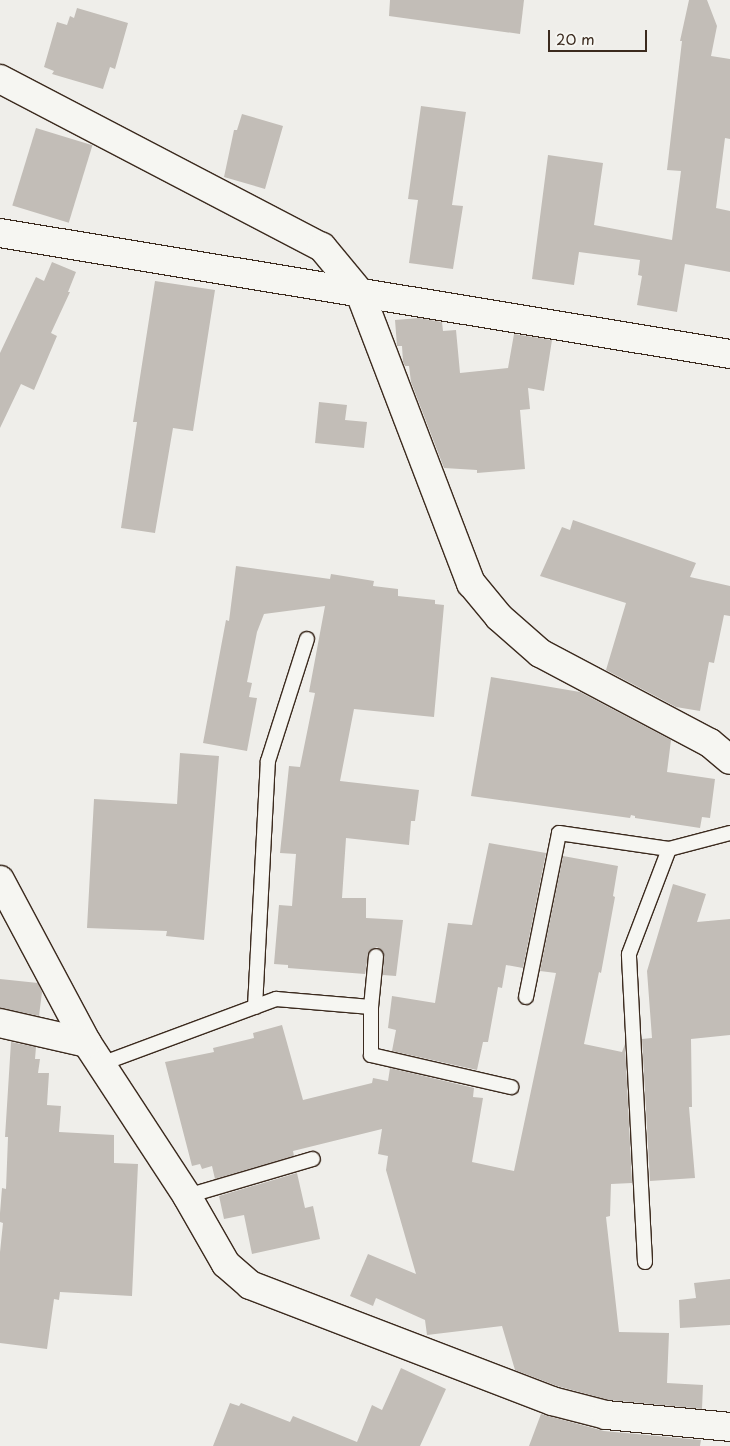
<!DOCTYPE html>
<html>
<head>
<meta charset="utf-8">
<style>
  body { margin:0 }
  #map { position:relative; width:730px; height:1446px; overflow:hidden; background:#efeeea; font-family:"Playpen Sans",sans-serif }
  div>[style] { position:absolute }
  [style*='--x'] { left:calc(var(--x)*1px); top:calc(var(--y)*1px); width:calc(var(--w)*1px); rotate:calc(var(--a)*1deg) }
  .building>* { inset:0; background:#c2bdb7; transform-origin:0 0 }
  .roads { filter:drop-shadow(1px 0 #3b2a1e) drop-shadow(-1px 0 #3b2a1e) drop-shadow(0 1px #3b2a1e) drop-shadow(0 -1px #3b2a1e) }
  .lane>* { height:14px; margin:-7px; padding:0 7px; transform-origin:7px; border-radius:7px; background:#f6f6f2 }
  .street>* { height:28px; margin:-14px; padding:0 14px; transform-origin:14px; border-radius:14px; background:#f6f6f2 }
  span { translate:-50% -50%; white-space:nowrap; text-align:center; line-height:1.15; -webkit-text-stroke:4.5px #f6f6f2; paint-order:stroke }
  .scale { position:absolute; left:548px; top:30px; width:99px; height:22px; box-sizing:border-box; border:2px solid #3b2a1e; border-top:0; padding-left:6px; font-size:15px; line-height:18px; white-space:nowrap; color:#3b2a1e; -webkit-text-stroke:4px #f6f6f2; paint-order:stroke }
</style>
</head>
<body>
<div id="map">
  <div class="building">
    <i style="clip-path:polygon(390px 0,524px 0,520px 34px,389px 16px)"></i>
    <i style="clip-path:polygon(689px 0,707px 0,717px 26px,711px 56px,730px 59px,730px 139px,725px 138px,716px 208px,730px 211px,730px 272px,685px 264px,677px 312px,637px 305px,642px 276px,638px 275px,640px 260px,579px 252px,574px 285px,532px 279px,548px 155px,603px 163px,594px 225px,672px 240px,681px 171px,667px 170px,682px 41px,680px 41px)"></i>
    <i style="clip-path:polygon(77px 8px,128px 23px,115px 69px,110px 67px,103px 89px,52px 74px,54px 71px,44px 67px,57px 22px,67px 25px,70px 16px,74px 18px)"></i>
    <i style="clip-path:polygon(421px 106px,466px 112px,452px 205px,463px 206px,453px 269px,409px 263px,418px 200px,408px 199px)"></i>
    <i style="clip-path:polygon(242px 114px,283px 126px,265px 189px,224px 177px,234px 130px,237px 130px)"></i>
    <i style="left:36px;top:128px;width:59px;height:81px;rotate:17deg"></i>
    <i style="clip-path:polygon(52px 262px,76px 272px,68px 292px,70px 292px,51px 333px,57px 336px,34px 390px,21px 384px,0 428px,0 353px,36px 277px,44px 281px)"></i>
    <i style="clip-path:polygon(155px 281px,215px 290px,193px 431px,173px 428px,155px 533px,121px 528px,137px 422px,133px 422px)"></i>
    <i style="clip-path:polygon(419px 318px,442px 322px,443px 331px,456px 330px,460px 373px,508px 368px,514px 334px,552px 340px,544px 391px,528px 388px,530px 409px,520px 410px,525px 469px,477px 473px,477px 470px,444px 468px,411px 382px,409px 366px,405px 366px,403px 362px,402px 346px,397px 346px,395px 320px)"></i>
    <i style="clip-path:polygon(319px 402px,347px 405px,345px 420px,367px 422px,364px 448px,315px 443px)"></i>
    <i style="clip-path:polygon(573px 520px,696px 563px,690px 577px,730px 586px,730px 616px,724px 615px,714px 663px,709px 662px,700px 711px,676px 707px,606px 670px,626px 603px,540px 576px,562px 527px,570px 530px)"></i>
    <i style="clip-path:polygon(236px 566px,330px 579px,331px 574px,374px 581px,373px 586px,398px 589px,398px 596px,435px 600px,435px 604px,444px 605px,434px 717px,354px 709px,340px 781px,419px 790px,415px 821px,411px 821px,409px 845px,346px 838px,342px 898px,366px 898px,366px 918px,403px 920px,396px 976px,383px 975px,384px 953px,377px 947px,369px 951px,365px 974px,288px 968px,288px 965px,274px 964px,279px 905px,292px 906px,296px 854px,280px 853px,289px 766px,300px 767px,315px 693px,309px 692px,325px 606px,264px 614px,257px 632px,247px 682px,252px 683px,249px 697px,257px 698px,247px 751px,203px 743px,226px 620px,229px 621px)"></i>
    <i style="clip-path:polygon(491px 677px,580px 692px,671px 740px,667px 772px,715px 779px,710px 818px,702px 817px,700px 828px,635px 818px,635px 816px,631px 815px,630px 818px,471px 796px)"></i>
    <i style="clip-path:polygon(180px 753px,219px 756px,204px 940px,166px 936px,167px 931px,87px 928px,94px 799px,177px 804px)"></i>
    <i style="clip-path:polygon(489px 843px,546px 853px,523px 968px,506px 965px,502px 988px,498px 987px,488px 1042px,483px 1042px,477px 1070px,392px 1051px,396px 1030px,388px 1028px,392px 996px,435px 1003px,448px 923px,472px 925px)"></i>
    <i style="clip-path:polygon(563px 856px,618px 866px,613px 896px,615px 897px,601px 973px,599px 972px,584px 1044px,622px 1052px,625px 1044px,632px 1183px,611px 1184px,610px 1216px,606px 1217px,619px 1332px,669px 1333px,667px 1383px,703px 1385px,702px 1409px,609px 1400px,557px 1386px,515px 1370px,502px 1326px,427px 1335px,425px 1320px,376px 1298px,373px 1306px,350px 1296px,368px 1254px,416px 1274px,386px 1170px,388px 1156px,378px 1154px,382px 1129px,293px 1151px,294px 1156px,215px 1179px,212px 1166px,202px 1169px,200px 1164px,192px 1166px,165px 1062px,214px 1052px,213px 1048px,254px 1038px,253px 1033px,282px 1025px,303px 1100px,372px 1083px,373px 1078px,388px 1081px,390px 1068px,474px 1088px,473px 1097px,483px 1098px,472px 1162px,514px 1171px,556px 973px,540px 971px)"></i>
    <i style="clip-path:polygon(673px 884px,706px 894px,697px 922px,730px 919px,730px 1035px,691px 1039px,692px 1107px,689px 1107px,695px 1178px,650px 1181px,642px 1039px,652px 1038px,647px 971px)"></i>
    <i style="clip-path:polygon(0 979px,38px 983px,42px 992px,39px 1016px,0 1008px)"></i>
    <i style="clip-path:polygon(11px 1042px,36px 1047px,35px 1059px,40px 1059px,38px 1073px,49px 1073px,47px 1105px,61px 1106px,59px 1132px,114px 1135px,114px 1163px,138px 1164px,132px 1296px,60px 1292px,59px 1300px,54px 1299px,47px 1349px,0 1343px,0 1252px,3px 1223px,0 1222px,0 1213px,2px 1188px,6px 1189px,8px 1137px,5px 1137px)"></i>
    <i style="clip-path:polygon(297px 1173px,305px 1208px,313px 1206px,320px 1239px,252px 1254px,244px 1215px,224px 1219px,219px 1196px)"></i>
    <i style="clip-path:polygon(730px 1279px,730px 1325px,680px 1328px,679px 1300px,696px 1298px,694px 1283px)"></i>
    <i style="clip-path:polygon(401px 1368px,446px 1389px,420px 1446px,213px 1446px,230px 1403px,239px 1406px,241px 1403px,290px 1422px,293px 1416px,357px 1442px,372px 1405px,382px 1410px)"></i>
    <i style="clip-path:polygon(541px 1414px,604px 1431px,701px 1440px,700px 1446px,529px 1446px)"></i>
  </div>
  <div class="roads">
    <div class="lane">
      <i style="--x:526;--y:997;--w:167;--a:-78.6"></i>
      <i style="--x:559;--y:833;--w:111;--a:8.3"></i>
      <i style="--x:669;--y:849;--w:63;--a:-14.7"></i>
      <i style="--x:255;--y:1007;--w:246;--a:-87"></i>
      <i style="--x:268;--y:761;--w:128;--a:-72.3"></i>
      <i style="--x:371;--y:1007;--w:51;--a:-84.4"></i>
      <i style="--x:101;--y:1064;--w:187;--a:-20.4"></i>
      <i style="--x:276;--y:999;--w:95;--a:4.8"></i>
      <i style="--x:371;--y:1007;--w:48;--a:90"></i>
      <i style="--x:371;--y:1055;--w:144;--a:12.9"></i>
      <i style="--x:187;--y:1196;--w:131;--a:-16.4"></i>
      <i style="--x:645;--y:1262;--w:308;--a:-93"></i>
      <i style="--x:629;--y:954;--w:112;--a:-69.1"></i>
    </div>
    <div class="street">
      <i style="--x:0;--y:79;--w:363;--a:27.6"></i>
      <i style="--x:322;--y:247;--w:60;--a:50.4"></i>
      <i style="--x:360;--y:293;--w:311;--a:69.1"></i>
      <i style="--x:471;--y:583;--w:44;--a:50.5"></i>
      <i style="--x:499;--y:617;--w:55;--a:41.3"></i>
      <i style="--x:540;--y:653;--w:192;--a:27.9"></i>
      <i style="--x:710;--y:743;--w:26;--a:40"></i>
      <i style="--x:0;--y:233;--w:740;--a:9.41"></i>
      <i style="--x:0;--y:880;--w:185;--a:61.9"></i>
      <i style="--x:87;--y:1043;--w:183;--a:56.8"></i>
      <i style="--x:187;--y:1196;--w:78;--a:60.2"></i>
      <i style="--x:226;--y:1264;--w:32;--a:41"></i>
      <i style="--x:250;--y:1285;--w:324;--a:21"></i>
      <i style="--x:552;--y:1401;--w:56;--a:14.5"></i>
      <i style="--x:606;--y:1415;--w:125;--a:5.5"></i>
      <i style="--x:0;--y:1023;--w:89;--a:12.9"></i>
    </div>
  </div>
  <div class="scale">20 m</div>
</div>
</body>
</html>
